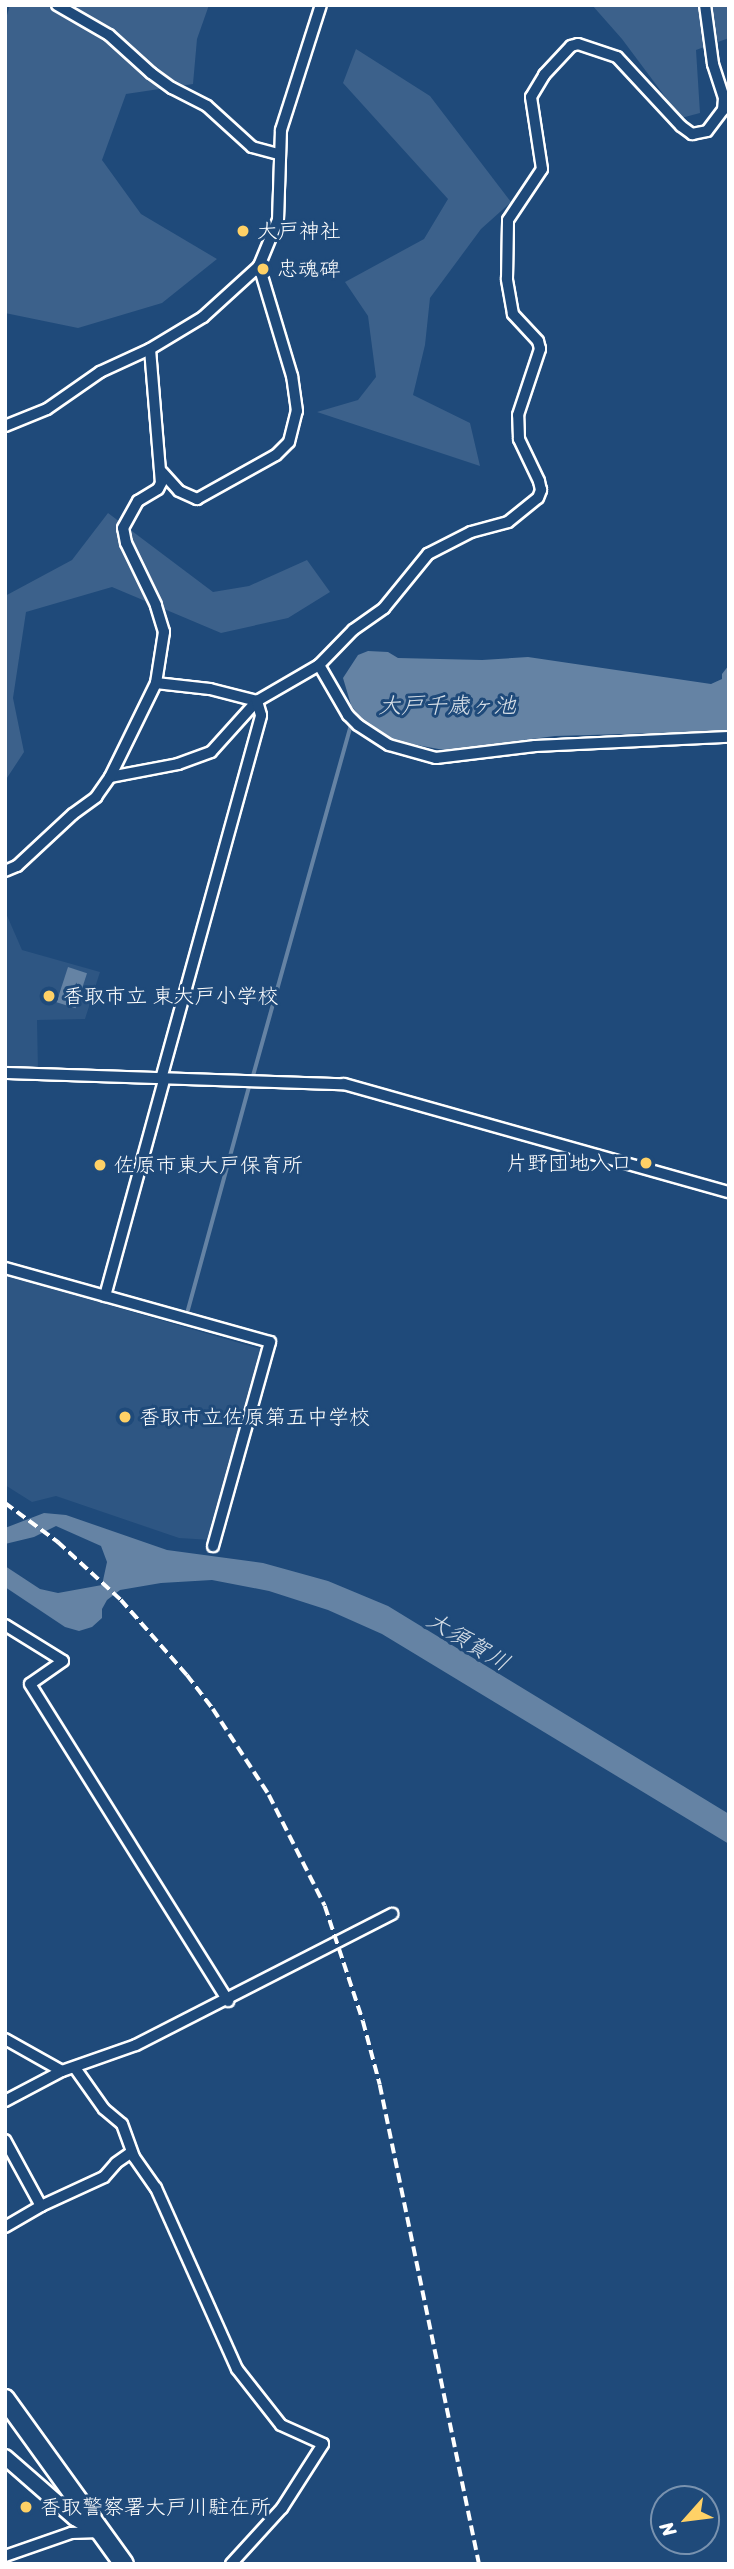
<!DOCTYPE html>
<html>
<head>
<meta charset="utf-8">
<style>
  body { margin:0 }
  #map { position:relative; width:734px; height:2569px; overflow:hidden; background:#1f4a7a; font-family:Sriracha,"Klee One",sans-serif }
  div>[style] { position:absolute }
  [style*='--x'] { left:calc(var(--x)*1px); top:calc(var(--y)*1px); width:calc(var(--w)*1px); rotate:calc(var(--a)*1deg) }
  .built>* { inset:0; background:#2e5683 }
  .green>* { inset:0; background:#3c618b }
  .water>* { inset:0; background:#6583a4; transform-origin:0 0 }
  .stream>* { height:3.5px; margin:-1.75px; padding:0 1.75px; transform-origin:1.75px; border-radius:1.75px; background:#6583a4 }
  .roads { filter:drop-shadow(2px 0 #fff) drop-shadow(-2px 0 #fff) drop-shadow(0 2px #fff) drop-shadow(0 -2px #fff) }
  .minor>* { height:10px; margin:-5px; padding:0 5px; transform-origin:5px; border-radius:5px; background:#1f4a7a }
  .tertiary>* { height:14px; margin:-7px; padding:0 7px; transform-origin:7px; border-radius:7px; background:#1f4a7a }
  .trunk>* { height:18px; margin:-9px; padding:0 9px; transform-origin:9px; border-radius:9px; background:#1f4a7a }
  .rail>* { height:3.5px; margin-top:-1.75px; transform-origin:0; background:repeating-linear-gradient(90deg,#fff 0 10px,transparent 0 15px) }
  .dots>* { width:19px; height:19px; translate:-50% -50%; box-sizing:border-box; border:4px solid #1f4a7a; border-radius:50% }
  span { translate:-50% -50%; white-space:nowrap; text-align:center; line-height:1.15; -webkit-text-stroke:6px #1f4a7a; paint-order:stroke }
  .poi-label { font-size:21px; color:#fff }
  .left { translate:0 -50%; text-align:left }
  .right { translate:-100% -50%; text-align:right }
  .water-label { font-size:23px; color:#d8e0e8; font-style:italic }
  .frame { position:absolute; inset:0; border:7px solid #fff; pointer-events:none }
  .north { position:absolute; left:650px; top:2485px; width:70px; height:70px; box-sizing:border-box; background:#1f4a7a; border:2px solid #7992af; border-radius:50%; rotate:242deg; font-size:19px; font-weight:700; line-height:28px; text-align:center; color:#fff }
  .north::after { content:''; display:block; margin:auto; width:24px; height:32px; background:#ffd166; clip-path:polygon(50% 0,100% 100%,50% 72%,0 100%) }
</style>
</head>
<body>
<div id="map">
  <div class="built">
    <i style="clip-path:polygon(5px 911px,22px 950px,100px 972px,85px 1019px,37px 1020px,38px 1070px,5px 1068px)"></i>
    <i style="clip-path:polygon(5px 1275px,264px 1350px,211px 1540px,179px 1538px,56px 1496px,32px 1502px,5px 1485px)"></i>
  </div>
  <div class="green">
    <i style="clip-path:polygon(10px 5px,209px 5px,197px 39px,193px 84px,126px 94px,102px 160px,141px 214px,217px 259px,162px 303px,78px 328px,5px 313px,5px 22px)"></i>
    <i style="clip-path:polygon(592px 5px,729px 5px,729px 38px,696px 50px,700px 113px,681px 118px,622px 39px)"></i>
    <i style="clip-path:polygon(356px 49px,430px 96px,511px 202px,481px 229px,430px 298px,425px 345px,413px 395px,470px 423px,480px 466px,317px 412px,358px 400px,376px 377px,368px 316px,345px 282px,424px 239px,448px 199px,343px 83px)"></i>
    <i style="clip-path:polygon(108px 513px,213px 592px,249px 586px,307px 560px,330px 592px,288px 618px,221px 633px,112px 587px,26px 612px,13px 698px,24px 752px,5px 781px,5px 596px,72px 560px)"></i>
  </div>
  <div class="water">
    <i style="clip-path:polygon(368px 651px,388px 652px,398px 658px,482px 660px,528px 657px,711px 684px,722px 679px,722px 674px,729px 665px,729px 731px,555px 736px,444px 750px,422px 746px,393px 740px,363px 722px,351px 705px,343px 678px,358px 655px)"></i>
    <i style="left:68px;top:967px;width:20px;height:37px;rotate:18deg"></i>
    <i style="clip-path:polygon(44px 1513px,66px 1515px,167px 1550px,263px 1563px,328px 1581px,388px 1606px,729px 1814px,729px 1844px,382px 1634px,328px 1610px,269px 1591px,212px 1580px,161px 1583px,120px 1590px,107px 1600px,102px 1609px,102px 1618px,92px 1627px,79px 1631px,65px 1627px,5px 1587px,5px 1566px,40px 1589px,58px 1593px,102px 1585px,107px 1562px,101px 1546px,56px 1526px,34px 1537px,5px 1544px,5px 1528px)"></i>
  </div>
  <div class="stream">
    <i style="--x:253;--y:1076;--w:364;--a:-74.4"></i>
    <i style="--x:188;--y:1310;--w:234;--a:-74.7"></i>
  </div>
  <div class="roads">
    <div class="minor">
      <i style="--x:57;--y:5;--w:60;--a:30"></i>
      <i style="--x:109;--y:35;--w:57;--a:42.1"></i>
      <i style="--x:151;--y:73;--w:26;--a:36"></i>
      <i style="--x:172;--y:88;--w:39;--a:27"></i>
      <i style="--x:207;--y:106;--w:61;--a:42.3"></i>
      <i style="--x:252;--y:147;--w:28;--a:15"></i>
      <i style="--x:5;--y:426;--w:45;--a:-22"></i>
      <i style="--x:47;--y:409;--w:65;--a:-34.9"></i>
      <i style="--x:100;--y:372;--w:55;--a:-24.7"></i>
      <i style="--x:150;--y:349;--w:62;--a:-31.1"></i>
      <i style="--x:203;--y:317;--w:76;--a:-42.3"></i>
      <i style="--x:259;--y:266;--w:50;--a:-67.6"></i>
      <i style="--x:278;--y:220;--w:90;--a:-88.1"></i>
      <i style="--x:281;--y:130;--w:131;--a:-72.3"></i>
      <i style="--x:162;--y:472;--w:25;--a:48"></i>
      <i style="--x:179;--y:491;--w:20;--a:24"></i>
      <i style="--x:197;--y:499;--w:90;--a:-29.1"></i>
      <i style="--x:276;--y:455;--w:18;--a:-45"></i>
      <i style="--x:289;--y:442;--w:32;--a:-76"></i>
      <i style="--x:297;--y:411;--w:35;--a:-98"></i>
      <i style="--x:292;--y:376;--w:115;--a:-106.7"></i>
      <i style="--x:319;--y:665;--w:58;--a:59.9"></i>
      <i style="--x:348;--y:715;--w:14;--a:45"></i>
      <i style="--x:358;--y:725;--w:37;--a:33"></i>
      <i style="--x:389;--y:745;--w:49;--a:15.5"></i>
      <i style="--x:436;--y:758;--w:100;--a:-6.9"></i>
      <i style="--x:535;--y:746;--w:194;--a:-2.7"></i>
      <i style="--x:156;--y:683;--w:54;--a:6.3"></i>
      <i style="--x:210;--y:689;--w:49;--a:14.3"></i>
      <i style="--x:110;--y:777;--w:69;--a:-10.8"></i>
      <i style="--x:178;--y:764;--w:35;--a:-20"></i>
      <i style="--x:211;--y:752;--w:69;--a:-48"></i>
      <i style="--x:257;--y:701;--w:72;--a:-30.1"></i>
      <i style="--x:319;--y:665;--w:49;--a:-45.8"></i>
      <i style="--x:353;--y:630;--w:38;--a:-35"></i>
      <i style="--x:384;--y:608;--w:70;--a:-50.8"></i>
      <i style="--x:428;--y:554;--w:48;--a:-27.1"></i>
      <i style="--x:471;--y:532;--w:38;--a:-15"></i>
      <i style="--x:508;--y:522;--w:38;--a:-39"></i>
      <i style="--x:538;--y:498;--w:9;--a:-69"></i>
      <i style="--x:541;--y:490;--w:9;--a:-103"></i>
      <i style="--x:539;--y:481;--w:47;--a:-115.5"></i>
      <i style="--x:519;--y:439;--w:24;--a:-92"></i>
      <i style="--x:518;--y:415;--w:70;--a:-71.6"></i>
      <i style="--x:540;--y:349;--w:8;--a:-104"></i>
      <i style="--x:538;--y:341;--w:37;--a:-133"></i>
      <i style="--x:513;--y:314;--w:36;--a:-100"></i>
      <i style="--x:507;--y:279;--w:59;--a:-89"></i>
      <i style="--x:508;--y:220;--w:61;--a:-56.3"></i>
      <i style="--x:542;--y:169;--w:73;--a:-98.7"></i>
      <i style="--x:531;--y:97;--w:26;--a:-59"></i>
      <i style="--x:544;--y:75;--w:40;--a:-47"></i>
      <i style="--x:571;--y:46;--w:7;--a:-16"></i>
      <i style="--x:578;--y:44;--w:41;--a:18.4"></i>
      <i style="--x:617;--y:57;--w:94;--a:47.2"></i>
      <i style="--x:681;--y:126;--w:14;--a:36"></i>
      <i style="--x:692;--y:134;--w:15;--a:-11"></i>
      <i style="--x:707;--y:131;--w:26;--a:-53"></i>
      <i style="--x:723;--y:110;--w:12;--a:-85"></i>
      <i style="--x:724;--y:98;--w:36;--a:-108"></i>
      <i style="--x:713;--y:64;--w:60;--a:-97.7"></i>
      <i style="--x:5;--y:871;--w:13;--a:-23"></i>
      <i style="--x:17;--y:866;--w:76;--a:-42.9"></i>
      <i style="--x:73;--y:814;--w:29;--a:-36"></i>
      <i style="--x:96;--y:797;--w:24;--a:-55"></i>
      <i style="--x:110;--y:777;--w:105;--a:-63.9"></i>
      <i style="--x:156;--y:683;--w:52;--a:-81.1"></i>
      <i style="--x:164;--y:632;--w:28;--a:-107"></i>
      <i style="--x:156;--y:605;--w:69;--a:-115.8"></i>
      <i style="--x:126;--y:543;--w:15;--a:-101"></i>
      <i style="--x:123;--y:528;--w:31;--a:-61"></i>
      <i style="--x:138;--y:501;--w:23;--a:-31"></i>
      <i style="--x:158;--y:489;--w:7;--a:-63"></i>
      <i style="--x:161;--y:483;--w:134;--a:-94.7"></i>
      <i style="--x:5;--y:1073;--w:339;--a:1.9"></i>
      <i style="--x:344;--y:1084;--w:400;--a:15.7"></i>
      <i style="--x:161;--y:1079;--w:377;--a:-74.6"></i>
      <i style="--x:261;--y:715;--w:15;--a:-106"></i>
      <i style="--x:5;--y:1268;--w:275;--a:15.6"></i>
      <i style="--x:270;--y:1342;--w:212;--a:105.6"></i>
      <i style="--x:105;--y:1296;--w:224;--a:-74.7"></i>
      <i style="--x:5;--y:1625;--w:68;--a:31.8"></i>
      <i style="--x:63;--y:1661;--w:40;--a:145.1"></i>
      <i style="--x:30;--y:1684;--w:374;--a:58"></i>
      <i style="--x:5;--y:2039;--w:65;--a:29.3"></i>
      <i style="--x:75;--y:2068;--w:50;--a:54.7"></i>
      <i style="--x:104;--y:2109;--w:23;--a:40"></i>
      <i style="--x:122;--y:2124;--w:35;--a:70"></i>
      <i style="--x:134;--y:2157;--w:38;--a:55"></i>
      <i style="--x:156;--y:2188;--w:198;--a:65.9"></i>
      <i style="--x:237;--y:2369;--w:71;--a:51.8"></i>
      <i style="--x:281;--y:2425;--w:46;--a:24.3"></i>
      <i style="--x:323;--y:2444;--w:76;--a:122.6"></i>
      <i style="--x:282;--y:2508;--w:76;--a:132.3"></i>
      <i style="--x:5;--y:2101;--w:64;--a:-27.8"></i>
      <i style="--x:62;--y:2071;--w:78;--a:-19.4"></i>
      <i style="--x:136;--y:2045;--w:288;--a:-27.1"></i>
      <i style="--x:5;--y:2140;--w:75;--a:61.4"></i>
      <i style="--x:5;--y:2227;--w:42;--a:-30.3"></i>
      <i style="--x:41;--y:2206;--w:69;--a:-24.7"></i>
      <i style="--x:104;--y:2177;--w:18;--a:-49"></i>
      <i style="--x:116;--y:2163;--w:19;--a:-35"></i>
      <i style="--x:5;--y:2556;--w:70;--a:-19.2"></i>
      <i style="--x:71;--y:2533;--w:28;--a:-2"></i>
    </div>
    <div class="tertiary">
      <i style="--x:5;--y:2457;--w:93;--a:41.1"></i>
      <i style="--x:75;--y:2518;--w:27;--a:31"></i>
    </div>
    <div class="trunk">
      <i style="--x:5;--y:2399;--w:203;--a:54.2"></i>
    </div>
  </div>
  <div class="rail">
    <i style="--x:5;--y:1503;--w:66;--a:36.3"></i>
    <i style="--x:58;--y:1542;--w:86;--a:42.6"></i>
    <i style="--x:121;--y:1600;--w:100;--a:48.7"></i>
    <i style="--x:187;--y:1675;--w:43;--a:52.6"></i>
    <i style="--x:213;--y:1709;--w:103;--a:56.9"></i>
    <i style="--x:269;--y:1795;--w:124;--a:63.2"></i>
    <i style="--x:325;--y:1906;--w:121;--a:71.7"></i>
    <i style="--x:363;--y:2021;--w:66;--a:75.1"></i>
    <i style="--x:380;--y:2085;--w:489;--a:78.3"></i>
  </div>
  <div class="dots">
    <i style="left:243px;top:231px;background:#ffd166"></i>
    <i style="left:263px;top:269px;background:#ffd166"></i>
    <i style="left:49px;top:996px;background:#ffd166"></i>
    <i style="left:646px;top:1163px;background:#ffd166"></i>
    <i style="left:100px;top:1165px;background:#ffd166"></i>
    <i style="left:125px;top:1417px;background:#ffd166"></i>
    <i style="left:26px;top:2507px;background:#ffd166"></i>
  </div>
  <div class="poi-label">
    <span class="left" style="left:257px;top:231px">大戸神社</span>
    <span class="left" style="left:277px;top:269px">忠魂碑</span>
    <span class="left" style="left:63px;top:996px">香取市立 東大戸小学校</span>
    <span class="right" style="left:632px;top:1163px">片野団地入口</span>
    <span class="left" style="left:114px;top:1165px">佐原市東大戸保育所</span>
    <span class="left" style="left:139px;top:1417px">香取市立佐原第五中学校</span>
    <span class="left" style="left:40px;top:2507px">香取警察署大戸川駐在所</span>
  </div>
  <div class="water-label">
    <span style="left:447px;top:706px">大戸千歳ヶ池</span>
    <span style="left:468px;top:1642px;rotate:31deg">大須賀川</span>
  </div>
  <div class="frame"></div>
  <div class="north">N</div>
</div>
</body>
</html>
